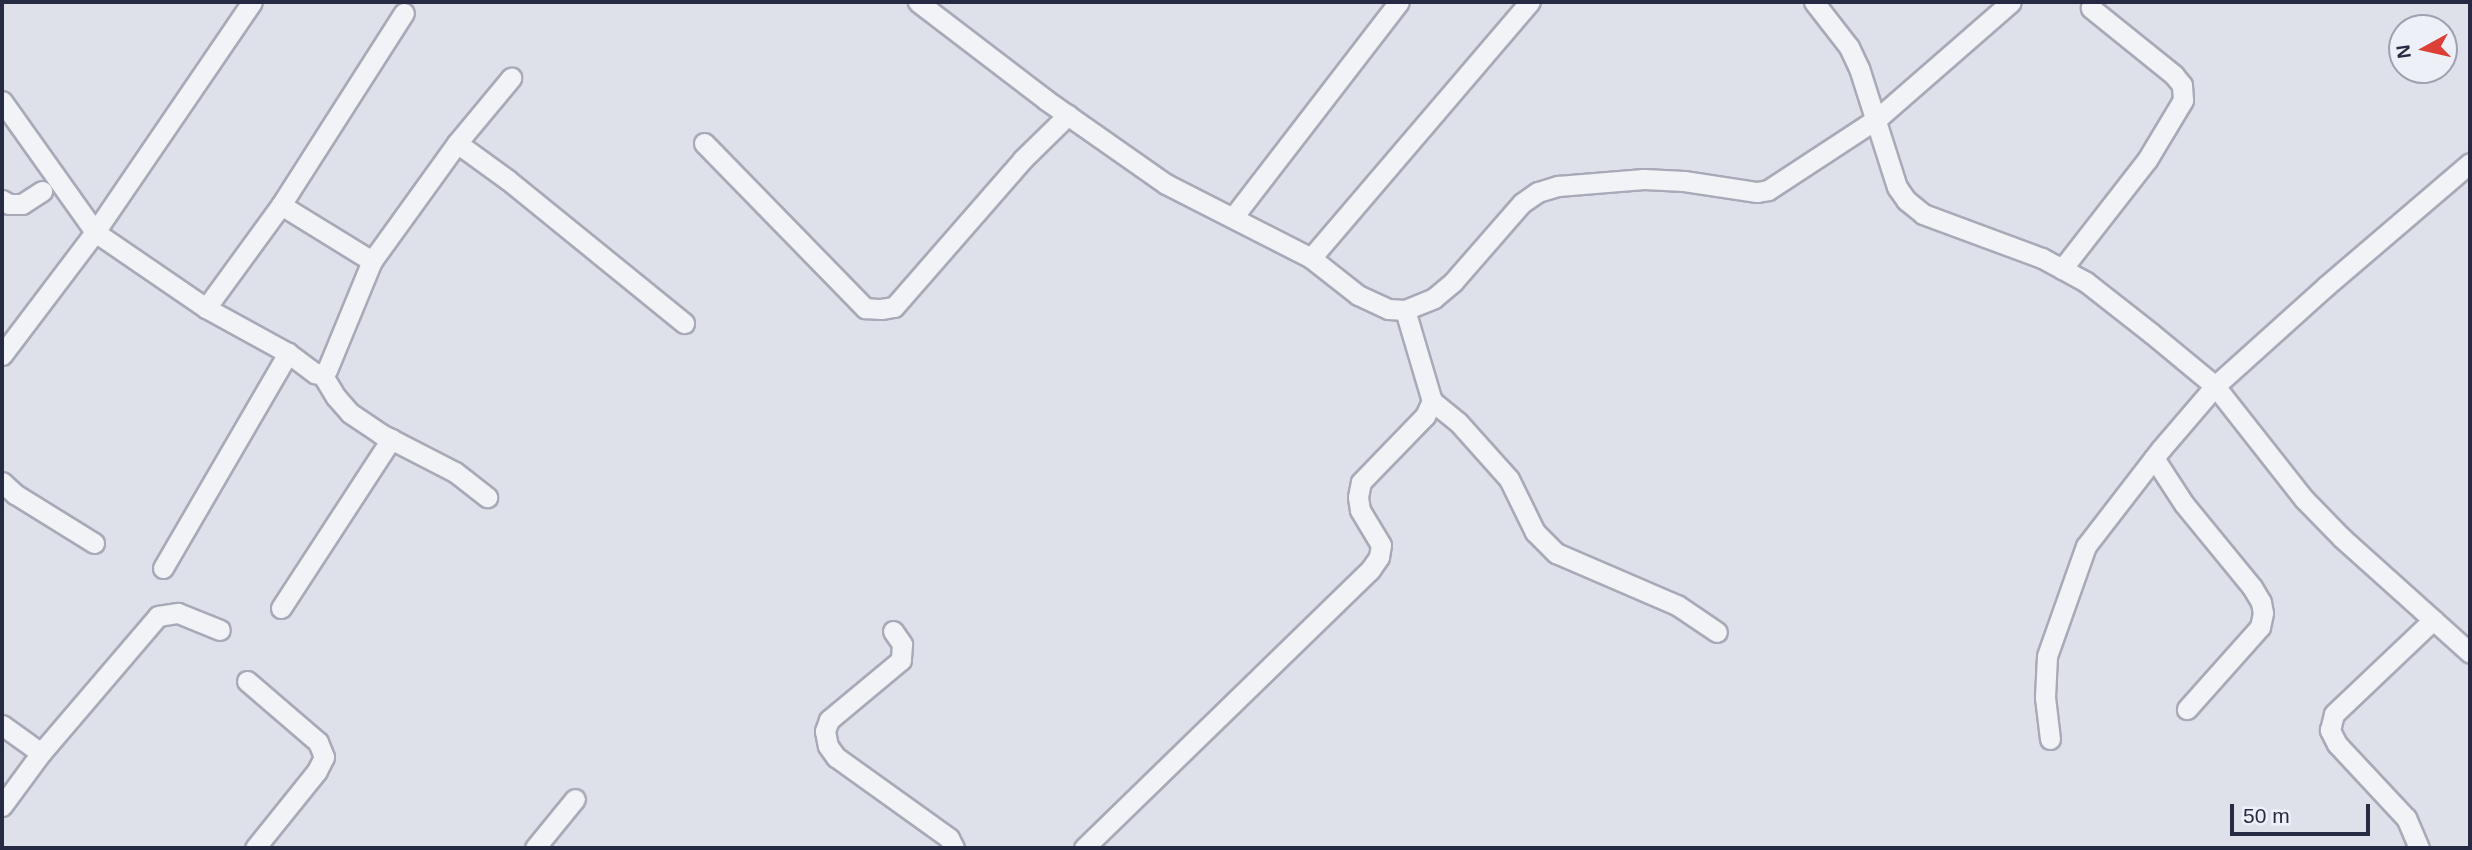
<!DOCTYPE html>
<html>
<head>
<meta charset="utf-8">
<style>
  body { margin:0 }
  #map { position:relative; width:2472px; height:850px; overflow:hidden; background:#dfe1ea; font-family:Arial,sans-serif }
  div>[style] { position:absolute }
  [style*='--x'] { left:calc(var(--x)*1px); top:calc(var(--y)*1px); width:calc(var(--w)*1px); rotate:calc(var(--a)*1deg) }
  .roads { filter:drop-shadow(2px 0 #a8aab8) drop-shadow(-2px 0 #a8aab8) drop-shadow(0 2px #a8aab8) drop-shadow(0 -2px #a8aab8) }
  .minor>* { height:19px; margin:-9.5px; padding:0 9.5px; transform-origin:9.5px; border-radius:9.5px; background:#f2f3f7 }
  span { translate:-50% -50%; white-space:nowrap; text-align:center; line-height:1.15; -webkit-text-stroke:5px #eef0f7; paint-order:stroke }
  .frame { position:absolute; inset:0; border:4px solid #262a42; pointer-events:none }
  .north { position:absolute; left:2388px; top:14px; width:70px; height:70px; box-sizing:border-box; background:#eef0f7; border:2px solid #9ea1af; border-radius:50%; rotate:262deg; font-size:19px; font-weight:700; line-height:28px; text-align:center; color:#262a42 }
  .north::after { content:''; display:block; margin:auto; width:24px; height:32px; background:#dc3f36; clip-path:polygon(50% 0,100% 100%,50% 72%,0 100%) }
  .scale { position:absolute; left:2230px; top:804px; width:140px; height:32px; box-sizing:border-box; border:4px solid #262a42; border-top:0; padding-left:9px; font-size:21px; line-height:24px; white-space:nowrap; color:#262a42; -webkit-text-stroke:5px #eef0f7; paint-order:stroke }
</style>
</head>
<body>
<div id="map">
  <div class="roads">
    <div class="minor">
      <i style="--x:918;--y:2;--w:161;--a:37.4"></i>
      <i style="--x:1046;--y:100;--w:146;--a:35"></i>
      <i style="--x:1166;--y:184;--w:163;--a:27"></i>
      <i style="--x:1311;--y:258;--w:60;--a:38.2"></i>
      <i style="--x:1358;--y:295;--w:33;--a:25"></i>
      <i style="--x:1388;--y:309;--w:17;--a:3"></i>
      <i style="--x:1405;--y:310;--w:31;--a:-22"></i>
      <i style="--x:1434;--y:298;--w:25;--a:-40"></i>
      <i style="--x:1453;--y:282;--w:105;--a:-48.9"></i>
      <i style="--x:1522;--y:203;--w:19;--a:-35"></i>
      <i style="--x:1538;--y:192;--w:21;--a:-17"></i>
      <i style="--x:1558;--y:186;--w:86;--a:-4.7"></i>
      <i style="--x:1644;--y:179;--w:40;--a:2.9"></i>
      <i style="--x:1684;--y:181;--w:74;--a:8.6"></i>
      <i style="--x:1757;--y:192;--w:11;--a:-10"></i>
      <i style="--x:1768;--y:190;--w:131;--a:-33.2"></i>
      <i style="--x:1878;--y:118;--w:176;--a:-41.1"></i>
      <i style="--x:1814;--y:2;--w:57;--a:52.1"></i>
      <i style="--x:1849;--y:47;--w:23;--a:65"></i>
      <i style="--x:1859;--y:68;--w:125;--a:72.3"></i>
      <i style="--x:1897;--y:187;--w:16;--a:55"></i>
      <i style="--x:1906;--y:200;--w:22;--a:39"></i>
      <i style="--x:1923;--y:214;--w:127;--a:20.3"></i>
      <i style="--x:2042;--y:258;--w:50;--a:28.6"></i>
      <i style="--x:2086;--y:282;--w:83;--a:38.1"></i>
      <i style="--x:2151;--y:333;--w:83;--a:39.6"></i>
      <i style="--x:2215;--y:386;--w:144;--a:51.8"></i>
      <i style="--x:2304;--y:499;--w:54;--a:45.7"></i>
      <i style="--x:2342;--y:538;--w:172;--a:41.9"></i>
      <i style="--x:2;--y:101;--w:161;--a:54.6"></i>
      <i style="--x:95;--y:232;--w:135;--a:34.4"></i>
      <i style="--x:206;--y:308;--w:94;--a:28.8"></i>
      <i style="--x:288;--y:353;--w:34;--a:37"></i>
      <i style="--x:315;--y:373;--w:7;--a:8"></i>
      <i style="--x:322;--y:374;--w:6;--a:-39"></i>
      <i style="--x:327;--y:370;--w:118;--a:-67.6"></i>
      <i style="--x:372;--y:261;--w:145;--a:-54.2"></i>
      <i style="--x:457;--y:143;--w:85;--a:-50.3"></i>
      <i style="--x:457;--y:143;--w:63;--a:36"></i>
      <i style="--x:508;--y:180;--w:227;--a:39.1"></i>
      <i style="--x:704;--y:143;--w:231;--a:45.7"></i>
      <i style="--x:865;--y:308;--w:16;--a:4"></i>
      <i style="--x:881;--y:309;--w:13;--a:-9"></i>
      <i style="--x:894;--y:307;--w:196;--a:-48.9"></i>
      <i style="--x:1023;--y:159;--w:63;--a:-44.4"></i>
      <i style="--x:2;--y:200;--w:8;--a:30"></i>
      <i style="--x:9;--y:204;--w:13;--a:0"></i>
      <i style="--x:22;--y:204;--w:24;--a:-33"></i>
      <i style="--x:281;--y:205;--w:107;--a:31.6"></i>
      <i style="--x:1234;--y:216;--w:270;--a:-52.4"></i>
      <i style="--x:1311;--y:258;--w:337;--a:-49.5"></i>
      <i style="--x:2062;--y:269;--w:138;--a:-52.1"></i>
      <i style="--x:2147;--y:160;--w:70;--a:-59"></i>
      <i style="--x:2183;--y:100;--w:15;--a:-94"></i>
      <i style="--x:2182;--y:85;--w:13;--a:-129"></i>
      <i style="--x:2174;--y:75;--w:107;--a:-141.1"></i>
      <i style="--x:206;--y:308;--w:127;--a:-53.9"></i>
      <i style="--x:281;--y:205;--w:228;--a:-57.4"></i>
      <i style="--x:1405;--y:310;--w:95;--a:73.5"></i>
      <i style="--x:1432;--y:401;--w:33;--a:39"></i>
      <i style="--x:1458;--y:422;--w:76;--a:48.2"></i>
      <i style="--x:1509;--y:479;--w:59;--a:63.9"></i>
      <i style="--x:1535;--y:532;--w:30;--a:45"></i>
      <i style="--x:1556;--y:553;--w:132;--a:23.3"></i>
      <i style="--x:1677;--y:605;--w:48;--a:34"></i>
      <i style="--x:2;--y:355;--w:154;--a:-52.9"></i>
      <i style="--x:95;--y:232;--w:278;--a:-55.7"></i>
      <i style="--x:322;--y:374;--w:27;--a:59"></i>
      <i style="--x:336;--y:397;--w:21;--a:49"></i>
      <i style="--x:350;--y:413;--w:37;--a:34"></i>
      <i style="--x:381;--y:434;--w:83;--a:27.2"></i>
      <i style="--x:455;--y:472;--w:41;--a:38"></i>
      <i style="--x:2154;--y:458;--w:55;--a:56.9"></i>
      <i style="--x:2184;--y:504;--w:107;--a:50.7"></i>
      <i style="--x:2252;--y:587;--w:17;--a:59"></i>
      <i style="--x:2261;--y:602;--w:11;--a:80"></i>
      <i style="--x:2263;--y:613;--w:14;--a:102"></i>
      <i style="--x:2260;--y:627;--w:110;--a:131.7"></i>
      <i style="--x:2;--y:482;--w:18;--a:43"></i>
      <i style="--x:15;--y:494;--w:93;--a:31.8"></i>
      <i style="--x:163;--y:568;--w:249;--a:-59.8"></i>
      <i style="--x:281;--y:608;--w:202;--a:-56.9"></i>
      <i style="--x:893;--y:631;--w:16;--a:55"></i>
      <i style="--x:902;--y:644;--w:16;--a:94"></i>
      <i style="--x:901;--y:660;--w:94;--a:140.2"></i>
      <i style="--x:829;--y:720;--w:12;--a:110"></i>
      <i style="--x:825;--y:731;--w:15;--a:79"></i>
      <i style="--x:828;--y:746;--w:14;--a:54"></i>
      <i style="--x:836;--y:757;--w:139;--a:35.6"></i>
      <i style="--x:949;--y:838;--w:11;--a:63"></i>
      <i style="--x:247;--y:681;--w:94;--a:40.7"></i>
      <i style="--x:318;--y:742;--w:16;--a:68"></i>
      <i style="--x:324;--y:757;--w:16;--a:117"></i>
      <i style="--x:317;--y:771;--w:99;--a:128.8"></i>
      <i style="--x:2;--y:725;--w:48;--a:35.7"></i>
      <i style="--x:2050;--y:739;--w:42;--a:-96.8"></i>
      <i style="--x:2045;--y:697;--w:41;--a:-87.2"></i>
      <i style="--x:2047;--y:656;--w:117;--a:-70.5"></i>
      <i style="--x:2086;--y:546;--w:123;--a:-52.3"></i>
      <i style="--x:2161;--y:449;--w:83;--a:-49.4"></i>
      <i style="--x:2215;--y:386;--w:149;--a:-42"></i>
      <i style="--x:2326;--y:286;--w:189;--a:-40.5"></i>
      <i style="--x:2;--y:806;--w:66;--a:-53.7"></i>
      <i style="--x:41;--y:753;--w:180;--a:-49.5"></i>
      <i style="--x:158;--y:616;--w:20;--a:-9"></i>
      <i style="--x:178;--y:613;--w:45;--a:22"></i>
      <i style="--x:535;--y:848;--w:63;--a:-50.8"></i>
      <i style="--x:1084;--y:848;--w:399;--a:-44.2"></i>
      <i style="--x:1370;--y:570;--w:16;--a:-55"></i>
      <i style="--x:1379;--y:557;--w:12;--a:-81"></i>
      <i style="--x:1381;--y:545;--w:41;--a:-121"></i>
      <i style="--x:1360;--y:510;--w:13;--a:-99"></i>
      <i style="--x:1358;--y:497;--w:15;--a:-79"></i>
      <i style="--x:1361;--y:482;--w:92;--a:-45.9"></i>
      <i style="--x:1425;--y:416;--w:17;--a:-65"></i>
      <i style="--x:2419;--y:848;--w:33;--a:-113"></i>
      <i style="--x:2406;--y:818;--w:101;--a:-133"></i>
      <i style="--x:2337;--y:744;--w:16;--a:-117"></i>
      <i style="--x:2330;--y:730;--w:16;--a:-76"></i>
      <i style="--x:2334;--y:714;--w:137;--a:-43.5"></i>
    </div>
  </div>
  <div class="frame"></div>
  <div class="north">N</div>
  <div class="scale">50 m</div>
</div>
</body>
</html>
